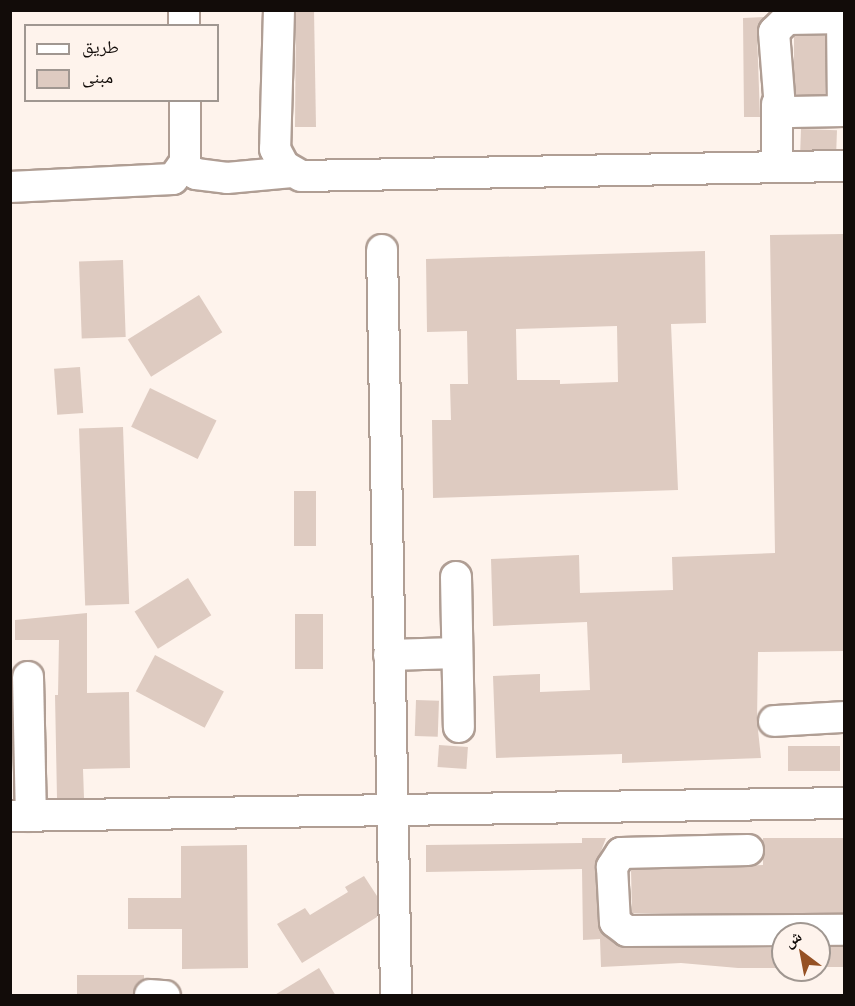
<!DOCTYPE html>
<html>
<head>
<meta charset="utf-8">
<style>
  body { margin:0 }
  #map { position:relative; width:855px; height:1006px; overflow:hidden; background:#fef3ec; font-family:Commissioner,"Noto Naskh Arabic",sans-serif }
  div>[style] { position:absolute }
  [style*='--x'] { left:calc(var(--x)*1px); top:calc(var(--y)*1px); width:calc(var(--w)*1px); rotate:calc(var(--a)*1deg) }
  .building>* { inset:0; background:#decbc1; transform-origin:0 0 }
  .roads { filter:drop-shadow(2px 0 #b09e94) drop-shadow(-2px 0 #b09e94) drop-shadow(0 2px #b09e94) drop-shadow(0 -2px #b09e94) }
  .minor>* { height:30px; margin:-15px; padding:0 15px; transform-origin:15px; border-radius:15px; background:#fff }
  span { translate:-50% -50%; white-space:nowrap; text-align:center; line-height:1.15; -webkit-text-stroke:5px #fef3ec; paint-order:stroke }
  .frame { position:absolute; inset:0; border:12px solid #120c09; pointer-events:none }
  .legend { position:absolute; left:24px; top:24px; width:195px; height:78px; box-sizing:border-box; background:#fef3ec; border:2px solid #a09791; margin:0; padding:8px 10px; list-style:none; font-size:18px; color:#120c09 }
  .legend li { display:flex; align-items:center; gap:12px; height:30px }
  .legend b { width:30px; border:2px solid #a09791 }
  .north { position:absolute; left:771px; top:922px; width:60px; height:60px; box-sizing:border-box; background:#fef3ec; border:2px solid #a09791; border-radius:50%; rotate:328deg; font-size:16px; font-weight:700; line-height:24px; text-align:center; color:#120c09 }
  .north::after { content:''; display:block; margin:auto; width:21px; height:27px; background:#955124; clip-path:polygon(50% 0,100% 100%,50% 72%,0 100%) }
</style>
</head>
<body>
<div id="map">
  <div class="building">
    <i style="clip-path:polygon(296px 10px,314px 10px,316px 127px,295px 127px)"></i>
    <i style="clip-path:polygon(764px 17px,757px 33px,760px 117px,744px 117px,743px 18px)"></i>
    <i style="left:794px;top:36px;width:31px;height:59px"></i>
    <i style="left:801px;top:129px;width:36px;height:21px;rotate:2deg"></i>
    <i style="clip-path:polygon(844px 234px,844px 651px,758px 652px,757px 721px,761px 758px,622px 763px,622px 754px,496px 758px,493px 676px,540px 674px,540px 692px,590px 690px,587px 622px,493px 626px,491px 559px,579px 555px,580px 593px,673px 590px,672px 557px,775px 553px,770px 235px)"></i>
    <i style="clip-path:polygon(evenodd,705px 251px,706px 323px,671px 324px,678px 490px,433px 498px,432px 420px,451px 420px,450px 384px,468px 384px,467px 331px,427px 332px,426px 259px,705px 251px,617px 326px,618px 382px,560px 384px,560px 380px,517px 380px,516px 329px,617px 326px)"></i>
    <i style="left:123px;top:260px;width:77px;height:44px;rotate:88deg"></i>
    <i style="left:199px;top:295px;width:44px;height:84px;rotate:58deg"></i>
    <i style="left:80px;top:367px;width:46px;height:26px;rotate:86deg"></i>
    <i style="left:150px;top:388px;width:74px;height:43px;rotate:26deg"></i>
    <i style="left:123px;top:427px;width:177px;height:44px;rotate:88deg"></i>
    <i style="left:294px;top:491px;width:22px;height:55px"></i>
    <i style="left:188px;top:578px;width:44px;height:63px;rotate:58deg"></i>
    <i style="clip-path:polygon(87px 613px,87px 693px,129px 692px,130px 768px,83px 769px,84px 798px,57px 798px,55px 695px,58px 695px,59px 640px,15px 640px,15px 620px)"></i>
    <i style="left:295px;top:614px;width:28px;height:55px"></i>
    <i style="left:155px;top:655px;width:78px;height:41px;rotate:28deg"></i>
    <i style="left:416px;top:700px;width:23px;height:36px;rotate:2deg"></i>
    <i style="left:439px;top:745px;width:29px;height:22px;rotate:4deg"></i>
    <i style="left:788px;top:746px;width:52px;height:25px"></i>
    <i style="clip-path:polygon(582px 838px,606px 838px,595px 867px,598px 923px,604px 935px,617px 945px,627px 948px,783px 948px,783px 968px,738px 968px,681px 963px,601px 967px,600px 939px,583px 940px,582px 869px,426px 872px,426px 845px,582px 843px)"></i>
    <i style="clip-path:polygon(763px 838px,844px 838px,844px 913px,632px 913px,631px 870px,763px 865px)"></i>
    <i style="clip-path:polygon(247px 845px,248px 968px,182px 969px,182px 929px,128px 929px,128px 898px,181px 898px,181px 846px)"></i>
    <i style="clip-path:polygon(364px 876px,377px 896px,377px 917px,302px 963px,277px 924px,305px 908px,310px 915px,348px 892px,345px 887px)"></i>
    <i style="left:819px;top:947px;width:25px;height:20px"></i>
    <i style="clip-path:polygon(319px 968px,336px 996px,273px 996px)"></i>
    <i style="clip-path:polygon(77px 975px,144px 975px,144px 979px,136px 985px,133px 996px,77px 996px)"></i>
  </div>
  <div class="roads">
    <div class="minor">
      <i style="--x:279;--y:10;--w:139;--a:91.6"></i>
      <i style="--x:275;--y:149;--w:19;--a:62"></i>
      <i style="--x:284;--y:166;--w:20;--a:30"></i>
      <i style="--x:301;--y:176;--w:543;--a:-1.06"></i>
      <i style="--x:842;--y:18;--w:93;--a:89.4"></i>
      <i style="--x:844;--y:18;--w:57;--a:179"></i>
      <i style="--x:787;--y:19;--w:18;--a:135"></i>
      <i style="--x:774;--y:32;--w:76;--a:85.5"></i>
      <i style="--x:780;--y:108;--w:11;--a:22"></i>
      <i style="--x:790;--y:112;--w:54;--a:-1.1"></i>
      <i style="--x:184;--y:26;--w:16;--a:-90"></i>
      <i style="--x:777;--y:104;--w:63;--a:90"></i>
      <i style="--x:184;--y:167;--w:14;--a:30"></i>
      <i style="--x:196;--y:174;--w:31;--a:7"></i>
      <i style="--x:227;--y:178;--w:65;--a:-5.3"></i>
      <i style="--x:10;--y:187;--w:163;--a:-2.8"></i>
      <i style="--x:173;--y:179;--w:21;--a:-55"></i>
      <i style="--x:185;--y:162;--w:62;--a:-90"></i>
      <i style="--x:382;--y:250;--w:746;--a:88.92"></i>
      <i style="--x:456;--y:577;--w:150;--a:88.9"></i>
      <i style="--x:389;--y:655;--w:68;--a:-1.7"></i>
      <i style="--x:28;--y:677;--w:139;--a:88.8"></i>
      <i style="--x:774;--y:721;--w:70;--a:-3.3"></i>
      <i style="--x:10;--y:816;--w:834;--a:-0.89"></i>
      <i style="--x:748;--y:850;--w:127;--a:178.6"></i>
      <i style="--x:621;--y:853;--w:17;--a:123"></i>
      <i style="--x:612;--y:867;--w:55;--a:86.9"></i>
      <i style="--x:615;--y:922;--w:15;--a:37"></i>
      <i style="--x:627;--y:931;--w:217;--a:-0.3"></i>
      <i style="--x:150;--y:995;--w:15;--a:4"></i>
    </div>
  </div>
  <div class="frame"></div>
  <ul class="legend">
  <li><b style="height:8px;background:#fff"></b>طريق</li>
  <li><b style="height:16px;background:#decbc1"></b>مبنى</li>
  </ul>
  <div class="north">ش</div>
</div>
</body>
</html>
